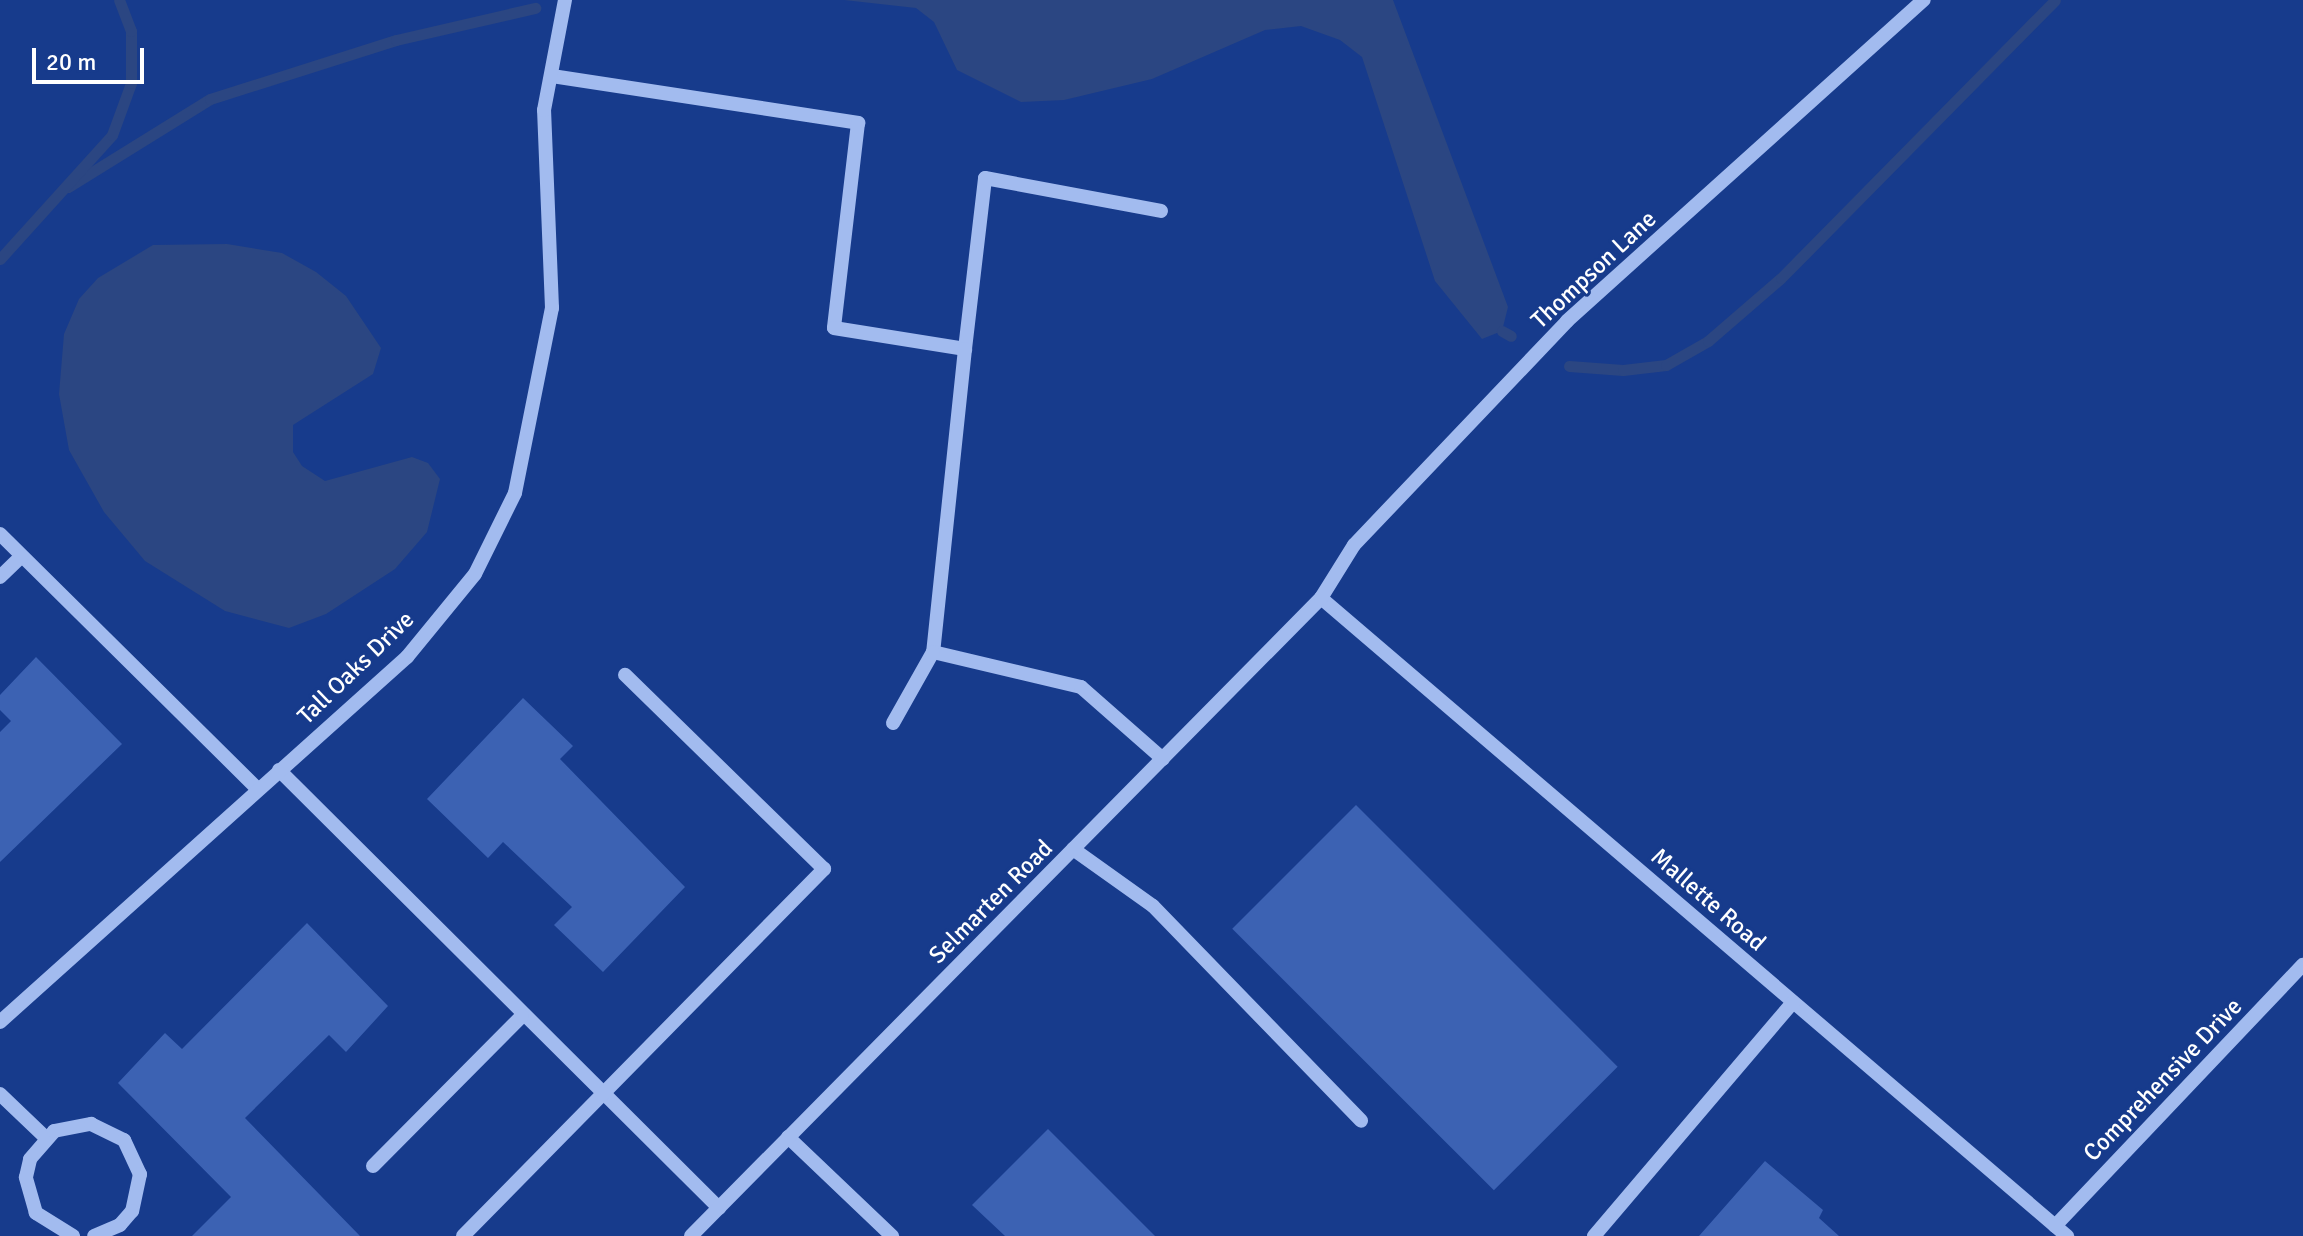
<!DOCTYPE html>
<html>
<head>
<meta charset="utf-8">
<style>
  body { margin:0 }
  #map { position:relative; width:2303px; height:1236px; overflow:hidden; background:#173b8c; font-family:Signika,sans-serif }
  div>[style] { position:absolute }
  [style*='--x'] { left:calc(var(--x)*1px); top:calc(var(--y)*1px); width:calc(var(--w)*1px); rotate:calc(var(--a)*1deg) }
  .water>* { inset:0; background:#2b4682 }
  .stream>* { height:11px; margin:-5.5px; padding:0 5.5px; transform-origin:5.5px; border-radius:5.5px; background:#2b4682 }
  .building>* { inset:0; background:#3c62b3; transform-origin:0 0 }
  .minor>* { height:14px; margin:-7px; padding:0 7px; transform-origin:7px; border-radius:7px; background:#a2bbef }
  span { translate:-50% -50%; white-space:nowrap; text-align:center; line-height:1.15; -webkit-text-stroke:6px #173b8c; paint-order:stroke }
  .street-label { font-size:24px; color:#fff }
  .scale { position:absolute; left:32px; top:48px; width:112px; height:36px; box-sizing:border-box; border:4px solid #fff; border-top:0; padding-left:10px; font-size:24px; line-height:28px; white-space:nowrap; color:#fff; -webkit-text-stroke:6px #173b8c; paint-order:stroke }
</style>
</head>
<body>
<div id="map">
  <div class="water">
    <i style="clip-path:polygon(844px 0,1393px 0,1508px 307px,1502px 331px,1482px 339px,1435px 281px,1362px 57px,1340px 40px,1301px 26px,1265px 30px,1152px 79px,1064px 100px,1021px 102px,957px 70px,934px 22px,916px 8px)"></i>
    <i style="clip-path:polygon(227px 244px,282px 253px,316px 272px,346px 296px,381px 348px,373px 374px,293px 425px,293px 452px,302px 466px,325px 481px,412px 457px,428px 463px,440px 479px,427px 532px,395px 569px,326px 614px,289px 628px,225px 611px,145px 561px,104px 512px,69px 450px,59px 394px,64px 334px,79px 299px,98px 278px,153px 245px)"></i>
  </div>
  <div class="stream">
    <i style="--x:68;--y:187;--w:167;--a:-31.8"></i>
    <i style="--x:210;--y:99;--w:195;--a:-17.6"></i>
    <i style="--x:396;--y:40;--w:143;--a:-13"></i>
    <i style="--x:0;--y:259;--w:167;--a:-47.9"></i>
    <i style="--x:112;--y:135;--w:55;--a:-69.9"></i>
    <i style="--x:131;--y:83;--w:52;--a:-90"></i>
    <i style="--x:131;--y:31;--w:33;--a:-111"></i>
    <i style="--x:1502;--y:331;--w:10;--a:29"></i>
    <i style="--x:1569;--y:366;--w:54;--a:4.2"></i>
    <i style="--x:1623;--y:370;--w:43;--a:-6.6"></i>
    <i style="--x:1666;--y:365;--w:48;--a:-29.7"></i>
    <i style="--x:1708;--y:341;--w:96;--a:-40.8"></i>
    <i style="--x:1781;--y:278;--w:390;--a:-45.4"></i>
  </div>
  <div class="building">
    <i style="clip-path:polygon(36px 657px,122px 744px,0 862px,0 732px,11px 721px,0 710px,0 695px)"></i>
    <i style="clip-path:polygon(523px 698px,573px 746px,560px 759px,685px 887px,603px 972px,554px 925px,572px 907px,503px 842px,488px 858px,427px 799px)"></i>
    <i style="left:1356px;top:805px;width:370px;height:175px;rotate:45deg"></i>
    <i style="clip-path:polygon(307px 923px,388px 1006px,346px 1052px,329px 1035px,245px 1118px,360px 1236px,192px 1236px,231px 1197px,118px 1083px,165px 1033px,182px 1049px)"></i>
    <i style="clip-path:polygon(1048px 1129px,1155px 1236px,1005px 1236px,972px 1205px)"></i>
    <i style="clip-path:polygon(1765px 1161px,1823px 1210px,1819px 1218px,1839px 1236px,1699px 1236px)"></i>
  </div>
  <div class="minor">
    <i style="--x:552;--y:76;--w:310;--a:8.7"></i>
    <i style="--x:858;--y:123;--w:206;--a:96.7"></i>
    <i style="--x:834;--y:328;--w:133;--a:9.1"></i>
    <i style="--x:965;--y:349;--w:172;--a:-83.3"></i>
    <i style="--x:985;--y:178;--w:179;--a:10.6"></i>
    <i style="--x:965;--y:349;--w:305;--a:96"></i>
    <i style="--x:933;--y:652;--w:152;--a:13.3"></i>
    <i style="--x:1081;--y:687;--w:109;--a:41.3"></i>
    <i style="--x:0;--y:534;--w:361;--a:44.7"></i>
    <i style="--x:0;--y:577;--w:30;--a:-44"></i>
    <i style="--x:1321;--y:598;--w:982;--a:40.54"></i>
    <i style="--x:893;--y:723;--w:81;--a:-60.6"></i>
    <i style="--x:279;--y:770;--w:621;--a:44.87"></i>
    <i style="--x:1073;--y:849;--w:98;--a:35.5"></i>
    <i style="--x:1153;--y:906;--w:299;--a:45.9"></i>
    <i style="--x:0;--y:1022;--w:547;--a:-41.89"></i>
    <i style="--x:407;--y:657;--w:107;--a:-50.7"></i>
    <i style="--x:475;--y:574;--w:90;--a:-63.7"></i>
    <i style="--x:515;--y:493;--w:189;--a:-78.7"></i>
    <i style="--x:552;--y:308;--w:198;--a:-92.3"></i>
    <i style="--x:544;--y:110;--w:112;--a:-79.2"></i>
    <i style="--x:0;--y:1094;--w:64;--a:43.7"></i>
    <i style="--x:788;--y:1137;--w:144;--a:43.6"></i>
    <i style="--x:373;--y:1166;--w:211;--a:-45.2"></i>
    <i style="--x:2055;--y:1226;--w:360;--a:-46.5"></i>
    <i style="--x:73;--y:1236;--w:44;--a:-148.1"></i>
    <i style="--x:36;--y:1213;--w:37;--a:-106"></i>
    <i style="--x:26;--y:1177;--w:18;--a:-77"></i>
    <i style="--x:30;--y:1159;--w:37;--a:-49"></i>
    <i style="--x:54;--y:1131;--w:38;--a:-11"></i>
    <i style="--x:91;--y:1124;--w:37;--a:26"></i>
    <i style="--x:124;--y:1140;--w:38;--a:65"></i>
    <i style="--x:140;--y:1174;--w:38;--a:102"></i>
    <i style="--x:132;--y:1211;--w:18;--a:131"></i>
    <i style="--x:120;--y:1225;--w:28;--a:157"></i>
    <i style="--x:463;--y:1236;--w:515;--a:-45.47"></i>
    <i style="--x:824;--y:869;--w:278;--a:-135.7"></i>
    <i style="--x:691;--y:1236;--w:897;--a:-45.36"></i>
    <i style="--x:1321;--y:598;--w:62;--a:-58.1"></i>
    <i style="--x:1354;--y:545;--w:309;--a:-46.4"></i>
    <i style="--x:1567;--y:321;--w:480;--a:-42"></i>
    <i style="--x:1594;--y:1236;--w:307;--a:-49.6"></i>
  </div>
  <div class="street-label">
    <span style="left:1594px;top:270px;rotate:-43deg">Thompson Lane</span>
    <span style="left:356px;top:668px;rotate:-44deg">Tall Oaks Drive</span>
    <span style="left:1708px;top:900px;rotate:41deg">Mallette Road</span>
    <span style="left:991px;top:902px;rotate:-45deg">Selmarten Road</span>
    <span style="left:2163px;top:1080px;rotate:-46deg">Comprehensive Drive</span>
  </div>
  <div class="scale">20 m</div>
</div>
</body>
</html>
